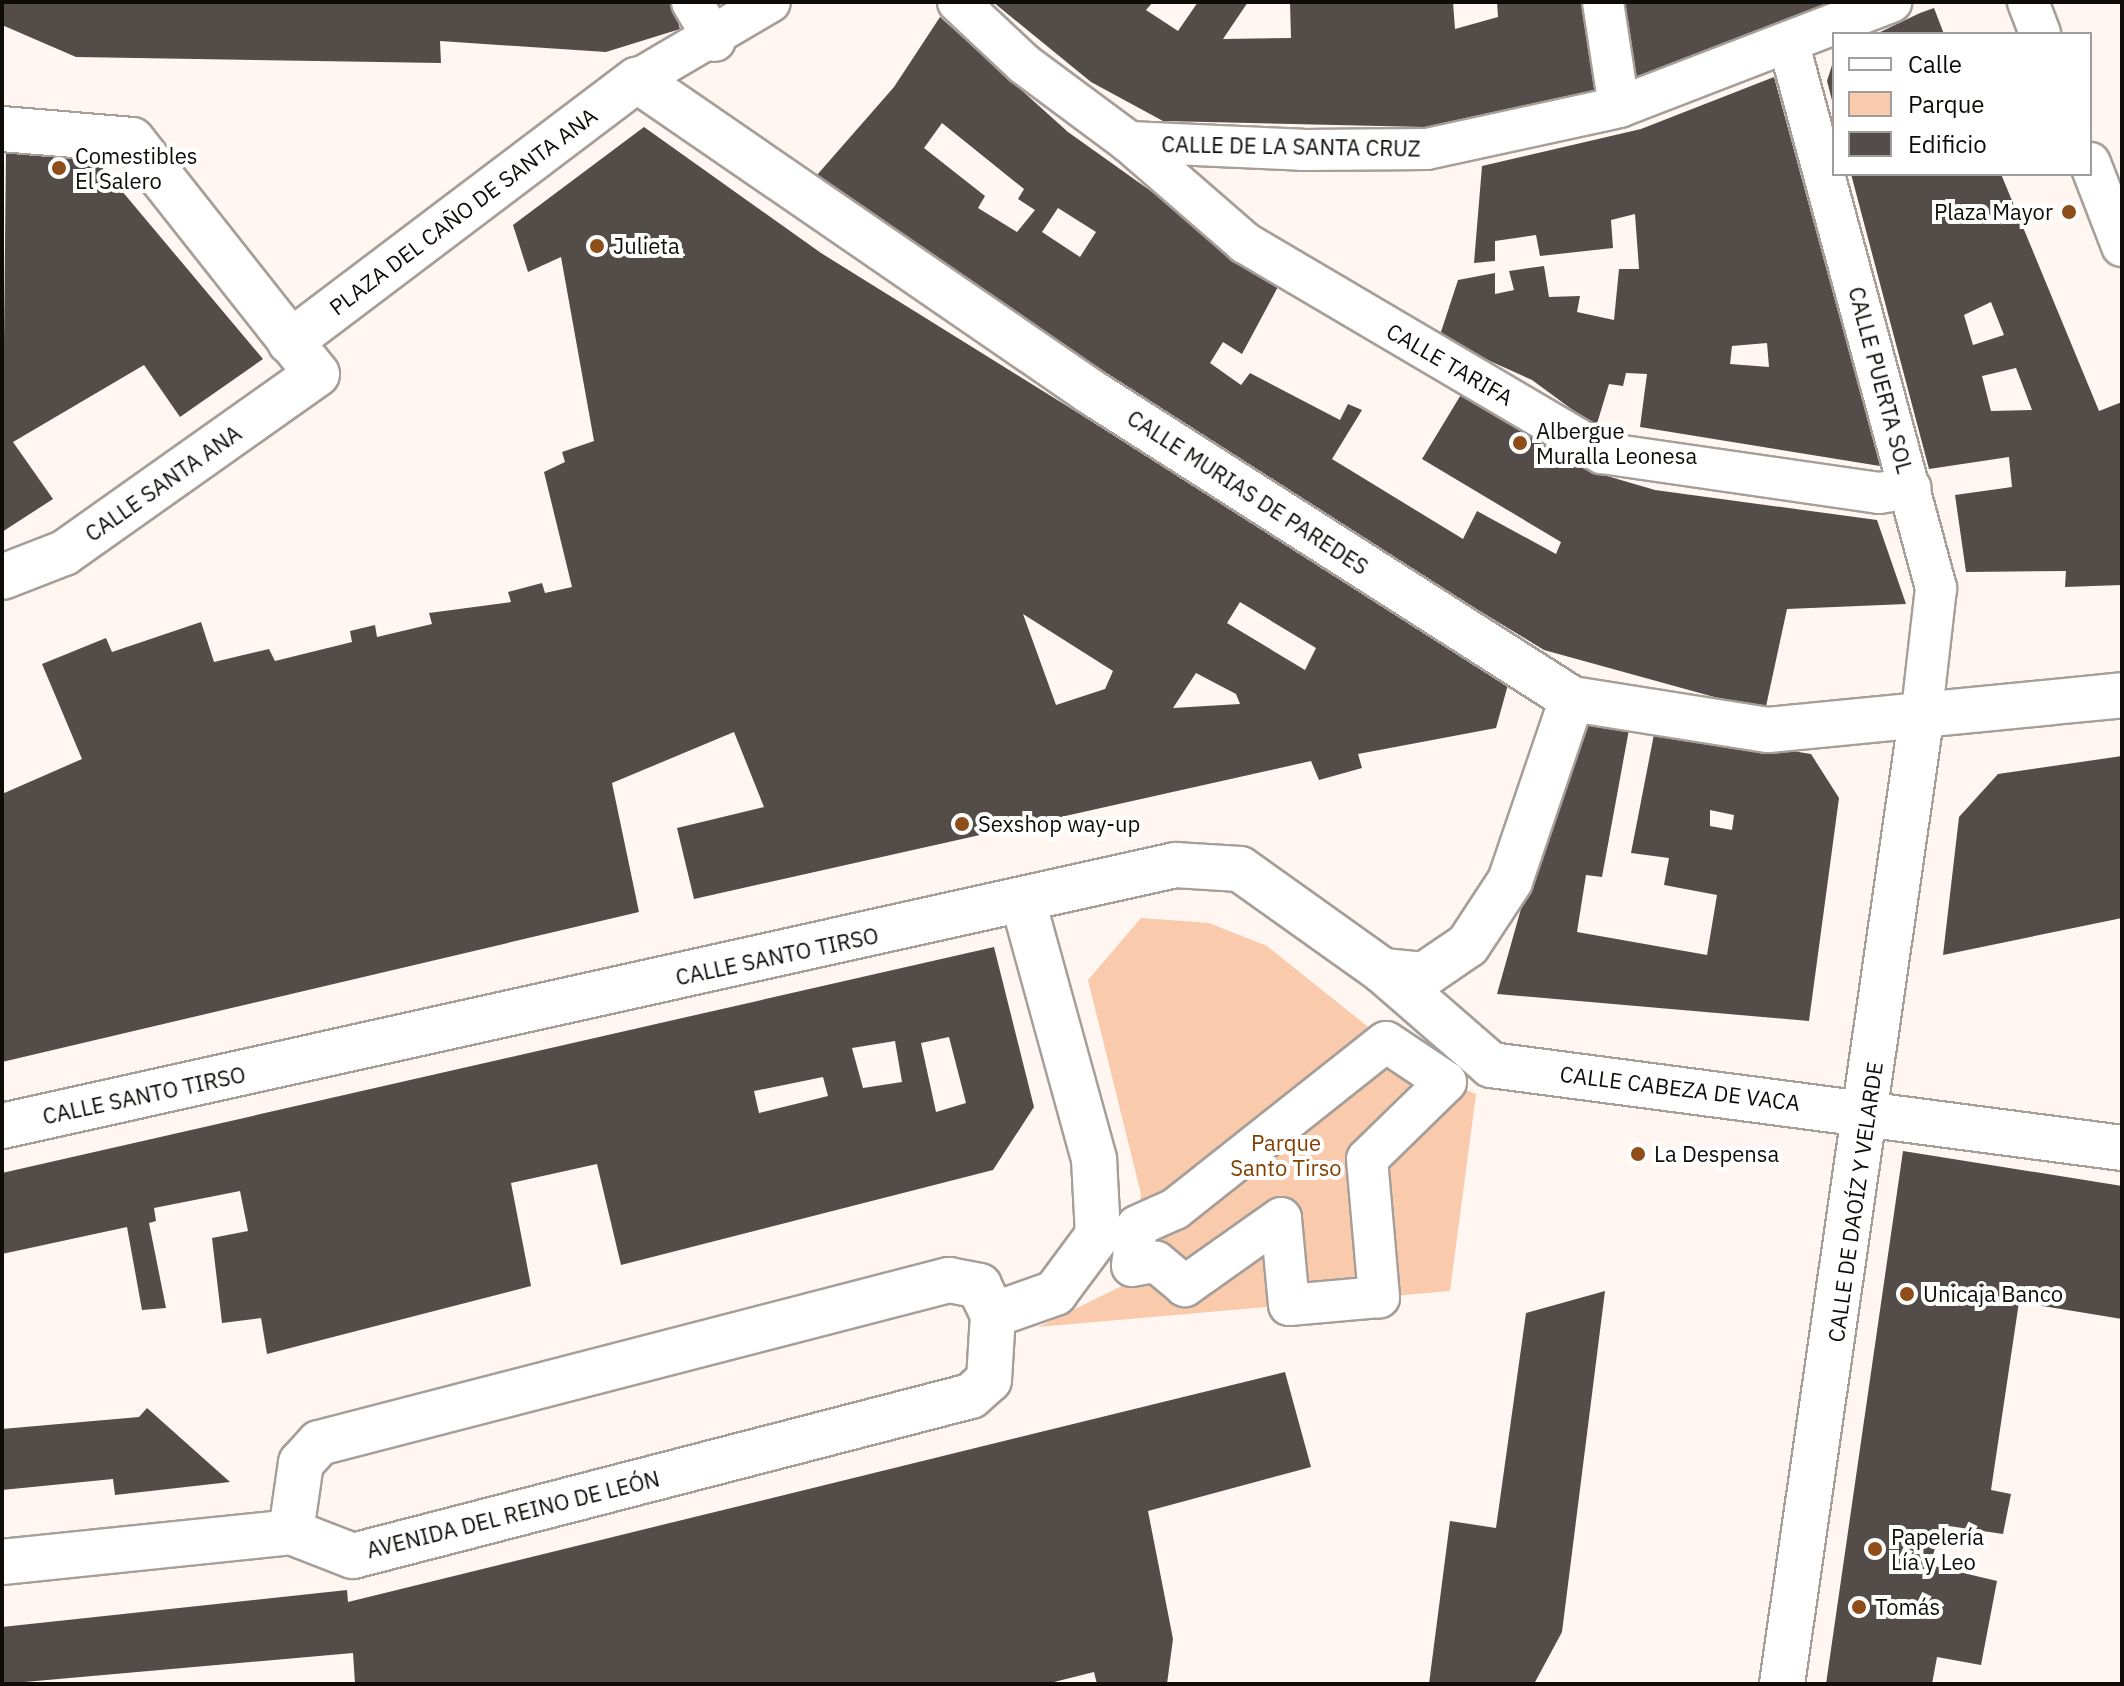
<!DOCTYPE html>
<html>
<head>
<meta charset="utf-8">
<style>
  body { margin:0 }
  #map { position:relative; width:2124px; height:1686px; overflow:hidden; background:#fff6f1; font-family:"IBM Plex Sans",sans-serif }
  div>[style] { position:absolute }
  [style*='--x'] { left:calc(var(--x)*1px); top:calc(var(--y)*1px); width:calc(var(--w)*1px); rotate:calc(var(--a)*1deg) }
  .green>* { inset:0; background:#f9caab }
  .building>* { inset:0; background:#534c48 }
  .roads { filter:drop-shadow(2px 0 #a59e99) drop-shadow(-2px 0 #a59e99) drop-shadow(0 2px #a59e99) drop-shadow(0 -2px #a59e99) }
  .pedestrian>* { height:40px; margin:-20px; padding:0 20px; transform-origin:20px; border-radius:20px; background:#fff }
  .minor>* { height:44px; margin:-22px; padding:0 22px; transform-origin:22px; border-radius:22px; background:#fff }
  .dots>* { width:22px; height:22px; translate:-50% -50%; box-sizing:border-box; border:4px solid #fff; border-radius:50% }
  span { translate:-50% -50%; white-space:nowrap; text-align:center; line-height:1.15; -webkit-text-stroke:8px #fff; paint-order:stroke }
  .street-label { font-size:22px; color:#0e0b09 }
  .poi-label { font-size:22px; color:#0e0b09 }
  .left { translate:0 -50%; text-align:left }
  .right { translate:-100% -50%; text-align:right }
  .park-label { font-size:22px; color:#834000 }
  .frame { position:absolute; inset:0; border:4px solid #0e0b09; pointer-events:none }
  .legend { position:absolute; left:1832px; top:32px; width:260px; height:144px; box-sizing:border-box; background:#fff; border:2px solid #9f9d9d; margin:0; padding:10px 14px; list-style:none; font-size:24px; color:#0e0b09 }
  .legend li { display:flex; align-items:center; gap:16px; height:40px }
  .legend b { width:40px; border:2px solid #9f9d9d }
</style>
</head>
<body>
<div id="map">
  <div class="green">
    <i style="clip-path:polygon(1141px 918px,1209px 923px,1267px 946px,1427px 1074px,1476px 1094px,1450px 1291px,1038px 1327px,1130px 1282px,1141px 1194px,1088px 980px)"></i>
  </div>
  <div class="building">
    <i style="clip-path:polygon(2px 2px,672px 2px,680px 29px,606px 52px,440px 41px,441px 63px,76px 57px,2px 25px)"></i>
    <i style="clip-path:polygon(993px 2px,1153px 2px,1146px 10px,1178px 31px,1198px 2px,1248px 2px,1223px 39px,1291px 38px,1290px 2px,1453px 2px,1455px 29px,1498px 17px,1497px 2px,1595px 2px,1604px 88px,1425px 127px,1163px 121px,1091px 82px)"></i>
    <i style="clip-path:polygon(1611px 2px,1851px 2px,1625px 81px)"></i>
    <i style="clip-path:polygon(1934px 8px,1944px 34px,1876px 34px,1920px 13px)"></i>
    <i style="clip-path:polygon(evenodd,940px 17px,1068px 132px,1280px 283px,1242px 354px,1223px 342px,1210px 363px,1241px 385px,1250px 373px,1340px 420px,1348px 404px,1362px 410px,1332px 459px,1463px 539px,1477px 511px,1556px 554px,1561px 542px,1422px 459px,1462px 393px,1590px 471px,1655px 490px,1877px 520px,1906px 604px,1787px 609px,1765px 711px,1544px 650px,1118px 391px,817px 175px,894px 87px,940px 17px,942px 123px,1024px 189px,1018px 199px,1035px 210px,1017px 232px,978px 208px,985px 196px,924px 148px,942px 123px,940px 17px,1058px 208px,1096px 232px,1080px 257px,1042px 232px,1058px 208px)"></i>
    <i style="clip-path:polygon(1834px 59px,1834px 104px,1833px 104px,1827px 81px)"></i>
    <i style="clip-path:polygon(evenodd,1774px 77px,1880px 466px,1640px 427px,1647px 374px,1626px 373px,1623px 386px,1609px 384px,1596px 427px,1532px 380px,1439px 338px,1458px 280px,1495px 273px,1495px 294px,1514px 290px,1509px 271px,1544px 266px,1549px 297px,1580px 296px,1577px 312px,1614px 320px,1619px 269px,1639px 269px,1635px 214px,1611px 220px,1613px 248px,1540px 256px,1536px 235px,1495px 241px,1495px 261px,1474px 263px,1482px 166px,1641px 129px,1774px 77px,1767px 343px,1769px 367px,1730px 364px,1732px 346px,1767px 343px)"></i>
    <i style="clip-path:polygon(evenodd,644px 127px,821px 253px,1509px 681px,1496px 728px,1358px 754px,1362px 768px,1319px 780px,1311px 761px,694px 899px,677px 828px,764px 807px,734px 732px,612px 783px,639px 912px,2px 1062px,2px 794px,82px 759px,42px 664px,106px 638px,112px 652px,201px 622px,214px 662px,269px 649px,275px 661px,352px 642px,350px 631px,375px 625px,377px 637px,432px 624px,429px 613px,511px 602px,508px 592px,542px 583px,545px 593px,572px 587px,544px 472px,565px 462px,562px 452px,594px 441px,561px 257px,528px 272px,513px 225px,644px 127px,1240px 602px,1316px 648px,1305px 670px,1227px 623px,1240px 602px,644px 127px,1023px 614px,1113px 671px,1105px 689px,1056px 705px,1023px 614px,644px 127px,1196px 673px,1236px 694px,1240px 704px,1173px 708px,1196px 673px)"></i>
    <i style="clip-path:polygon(6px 150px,95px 159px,263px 359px,180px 417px,144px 365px,13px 442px,53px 499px,2px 532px)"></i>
    <i style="clip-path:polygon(evenodd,1851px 174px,2001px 174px,2099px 411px,2122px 402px,2122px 585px,2065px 587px,2066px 571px,1966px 572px,1955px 495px,2012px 487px,2009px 457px,1929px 469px,1851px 174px,1991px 302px,2004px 335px,1973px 345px,1964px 315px,1991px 302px,1851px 174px,2016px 368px,2032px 410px,1991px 411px,1982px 376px,2016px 368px)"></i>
    <i style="clip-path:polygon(evenodd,1575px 717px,1630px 724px,1602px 877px,1586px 875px,1577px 932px,1707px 955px,1717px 895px,1664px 885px,1669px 858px,1631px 853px,1655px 729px,1811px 754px,1839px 798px,1809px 1021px,1497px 994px,1575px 717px,1710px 810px,1734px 815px,1732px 830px,1710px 826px,1710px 810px)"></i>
    <i style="clip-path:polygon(2122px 756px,2122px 918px,1943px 955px,1959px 817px,1998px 774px)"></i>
    <i style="clip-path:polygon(evenodd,994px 947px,1034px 1107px,993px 1170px,621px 1265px,597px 1164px,511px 1183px,531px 1286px,267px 1354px,261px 1318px,222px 1323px,212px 1238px,248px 1231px,240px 1191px,154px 1208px,156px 1221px,149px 1223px,166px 1308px,142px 1310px,127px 1227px,2px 1254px,2px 1173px,994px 947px,949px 1037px,966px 1103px,936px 1112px,921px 1043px,949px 1037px,994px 947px,895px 1041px,902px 1082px,863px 1088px,852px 1048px,895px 1041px,994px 947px,823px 1077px,828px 1096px,759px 1113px,754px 1091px,823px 1077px)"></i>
    <i style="clip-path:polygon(1903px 1151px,2122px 1186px,2122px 1319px,2019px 1302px,1991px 1490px,2011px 1494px,2003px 1534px,1942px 1525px,1930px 1565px,1997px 1581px,1981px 1665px,1937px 1657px,1932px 1684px,1826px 1684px)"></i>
    <i style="clip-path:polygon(1605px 1291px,1562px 1632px,1534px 1684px,1429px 1684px,1450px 1521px,1496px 1528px,1526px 1313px)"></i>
    <i style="clip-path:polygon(1285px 1372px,1311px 1467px,1148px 1511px,1173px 1639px,1167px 1684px,1097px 1684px,1094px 1672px,1046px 1684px,355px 1684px,353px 1653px,2px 1684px,2px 1627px,347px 1590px,348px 1602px)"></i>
    <i style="clip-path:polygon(147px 1408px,230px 1482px,115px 1495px,113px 1479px,2px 1490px,2px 1429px,139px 1417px)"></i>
  </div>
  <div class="roads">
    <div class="pedestrian">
      <i style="--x:692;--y:2;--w:45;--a:59.5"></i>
      <i style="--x:958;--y:2;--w:91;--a:43.2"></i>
      <i style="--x:1024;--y:64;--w:131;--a:36.6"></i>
      <i style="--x:1129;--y:142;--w:173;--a:2.6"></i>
      <i style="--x:1302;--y:150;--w:125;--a:-0.5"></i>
      <i style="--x:1427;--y:149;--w:197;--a:-12.3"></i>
      <i style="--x:1619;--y:107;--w:292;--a:-21.1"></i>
      <i style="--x:1603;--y:2;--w:106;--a:81.3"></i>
      <i style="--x:2028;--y:2;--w:34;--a:69"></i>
      <i style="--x:1789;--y:45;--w:563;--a:74.85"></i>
      <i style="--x:1936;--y:588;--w:132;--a:96.5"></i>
      <i style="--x:637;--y:80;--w:154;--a:-30.4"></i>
      <i style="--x:1129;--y:142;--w:154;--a:41"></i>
      <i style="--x:1245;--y:243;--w:414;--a:30.5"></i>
      <i style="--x:1602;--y:453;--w:280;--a:8.2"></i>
      <i style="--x:1879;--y:493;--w:32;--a:-9"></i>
      <i style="--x:2090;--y:163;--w:89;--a:68.9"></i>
      <i style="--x:1386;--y:1042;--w:72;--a:33.7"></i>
      <i style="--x:1446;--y:1082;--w:110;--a:135.7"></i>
      <i style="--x:1367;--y:1159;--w:139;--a:85"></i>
      <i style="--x:1379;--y:1297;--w:90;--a:174.9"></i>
      <i style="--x:1289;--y:1305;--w:87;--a:-95.3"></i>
      <i style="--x:1281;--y:1218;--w:118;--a:144.7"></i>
      <i style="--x:1185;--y:1286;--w:38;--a:-140"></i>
      <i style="--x:1156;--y:1262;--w:24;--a:171"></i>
      <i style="--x:1132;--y:1266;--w:40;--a:-82.9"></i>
      <i style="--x:1137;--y:1226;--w:42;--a:-24.1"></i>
      <i style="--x:1175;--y:1209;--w:269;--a:-38.4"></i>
    </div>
    <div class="minor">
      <i style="--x:2;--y:129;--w:130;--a:4.8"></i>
      <i style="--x:132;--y:140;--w:298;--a:51.7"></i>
      <i style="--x:317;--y:374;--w:310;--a:144.7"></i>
      <i style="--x:64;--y:553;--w:66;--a:158.8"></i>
      <i style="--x:290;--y:342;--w:435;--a:-37.1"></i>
      <i style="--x:637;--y:80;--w:551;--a:34.5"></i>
      <i style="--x:1091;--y:392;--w:571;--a:32.55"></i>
      <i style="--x:1572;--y:699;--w:198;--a:9"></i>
      <i style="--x:1768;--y:730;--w:356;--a:-5.6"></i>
      <i style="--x:1383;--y:971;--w:41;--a:5.6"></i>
      <i style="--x:1424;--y:975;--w:53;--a:-34.3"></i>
      <i style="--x:1468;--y:945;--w:77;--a:-56.7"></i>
      <i style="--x:1510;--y:881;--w:192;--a:-71.2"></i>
      <i style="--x:2;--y:1126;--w:1202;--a:-12.54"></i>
      <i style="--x:1175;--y:865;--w:65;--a:3.5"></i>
      <i style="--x:1240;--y:869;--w:176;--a:35.5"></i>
      <i style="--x:1383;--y:971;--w:143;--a:41"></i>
      <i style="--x:1491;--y:1065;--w:636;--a:7.49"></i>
      <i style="--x:291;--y:1532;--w:70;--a:-81.8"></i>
      <i style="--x:301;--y:1463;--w:27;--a:-48"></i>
      <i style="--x:319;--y:1443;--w:651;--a:-14.51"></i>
      <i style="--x:949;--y:1280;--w:31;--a:11"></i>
      <i style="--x:979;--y:1286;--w:32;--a:64"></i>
      <i style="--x:2;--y:1562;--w:291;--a:-5.9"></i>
      <i style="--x:291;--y:1532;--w:66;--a:21.2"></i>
      <i style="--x:353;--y:1556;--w:638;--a:-14.52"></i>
      <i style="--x:971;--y:1396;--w:24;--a:-42"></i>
      <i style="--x:989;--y:1380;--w:65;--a:-86.5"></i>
      <i style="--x:993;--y:1315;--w:66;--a:-19.5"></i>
      <i style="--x:1055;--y:1293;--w:72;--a:-53.4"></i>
      <i style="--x:1098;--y:1235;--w:76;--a:-93"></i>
      <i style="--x:1094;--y:1159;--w:267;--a:-105.4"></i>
      <i style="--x:1782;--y:1684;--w:975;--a:-81.8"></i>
    </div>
  </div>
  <div class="dots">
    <i style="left:59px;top:168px;background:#8e4d19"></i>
    <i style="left:2069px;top:212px;background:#8e4d19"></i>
    <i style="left:597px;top:246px;background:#8e4d19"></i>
    <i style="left:1520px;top:443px;background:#8e4d19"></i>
    <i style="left:962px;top:824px;background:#8e4d19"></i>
    <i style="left:1638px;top:1154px;background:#8e4d19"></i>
    <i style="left:1907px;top:1294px;background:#8e4d19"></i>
    <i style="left:1875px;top:1549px;background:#8e4d19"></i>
    <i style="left:1859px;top:1607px;background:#8e4d19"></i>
  </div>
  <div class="street-label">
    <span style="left:1291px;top:146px;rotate:1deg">CALLE DE LA SANTA CRUZ</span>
    <span style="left:463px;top:211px;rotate:-37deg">PLAZA DEL CAÑO DE SANTA ANA</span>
    <span style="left:1450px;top:364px;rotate:30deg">CALLE TARIFA</span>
    <span style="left:1881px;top:380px;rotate:75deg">CALLE PUERTA SOL</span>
    <span style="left:163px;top:483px;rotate:-35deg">CALLE SANTA ANA</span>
    <span style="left:1248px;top:492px;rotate:33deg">CALLE MURIAS DE PAREDES</span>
    <span style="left:777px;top:956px;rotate:-12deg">CALLE SANTO TIRSO</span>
    <span style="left:1680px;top:1088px;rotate:7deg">CALLE CABEZA DE VACA</span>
    <span style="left:144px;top:1095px;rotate:-12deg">CALLE SANTO TIRSO</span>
    <span style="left:1855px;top:1202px;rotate:-82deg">CALLE DE DAOÍZ Y VELARDE</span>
    <span style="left:513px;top:1514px;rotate:-14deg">AVENIDA DEL REINO DE LEÓN</span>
  </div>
  <div class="poi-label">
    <span class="left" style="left:75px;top:168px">Comestibles<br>El Salero</span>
    <span class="right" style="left:2053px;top:212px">Plaza Mayor</span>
    <span class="left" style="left:613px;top:246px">Julieta</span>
    <span class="left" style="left:1536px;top:443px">Albergue<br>Muralla Leonesa</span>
    <span class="left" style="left:978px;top:824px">Sexshop way-up</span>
    <span class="left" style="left:1654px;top:1154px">La Despensa</span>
    <span class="left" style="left:1923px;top:1294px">Unicaja Banco</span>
    <span class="left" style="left:1891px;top:1549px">Papelería<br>Lía y Leo</span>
    <span class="left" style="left:1875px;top:1607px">Tomás</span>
  </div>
  <div class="park-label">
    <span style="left:1286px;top:1155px">Parque<br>Santo Tirso</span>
  </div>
  <div class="frame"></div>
  <ul class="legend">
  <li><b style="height:10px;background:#fff"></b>Calle</li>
  <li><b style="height:22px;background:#f9caab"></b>Parque</li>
  <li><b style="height:22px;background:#534c48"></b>Edificio</li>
  </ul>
</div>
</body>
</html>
